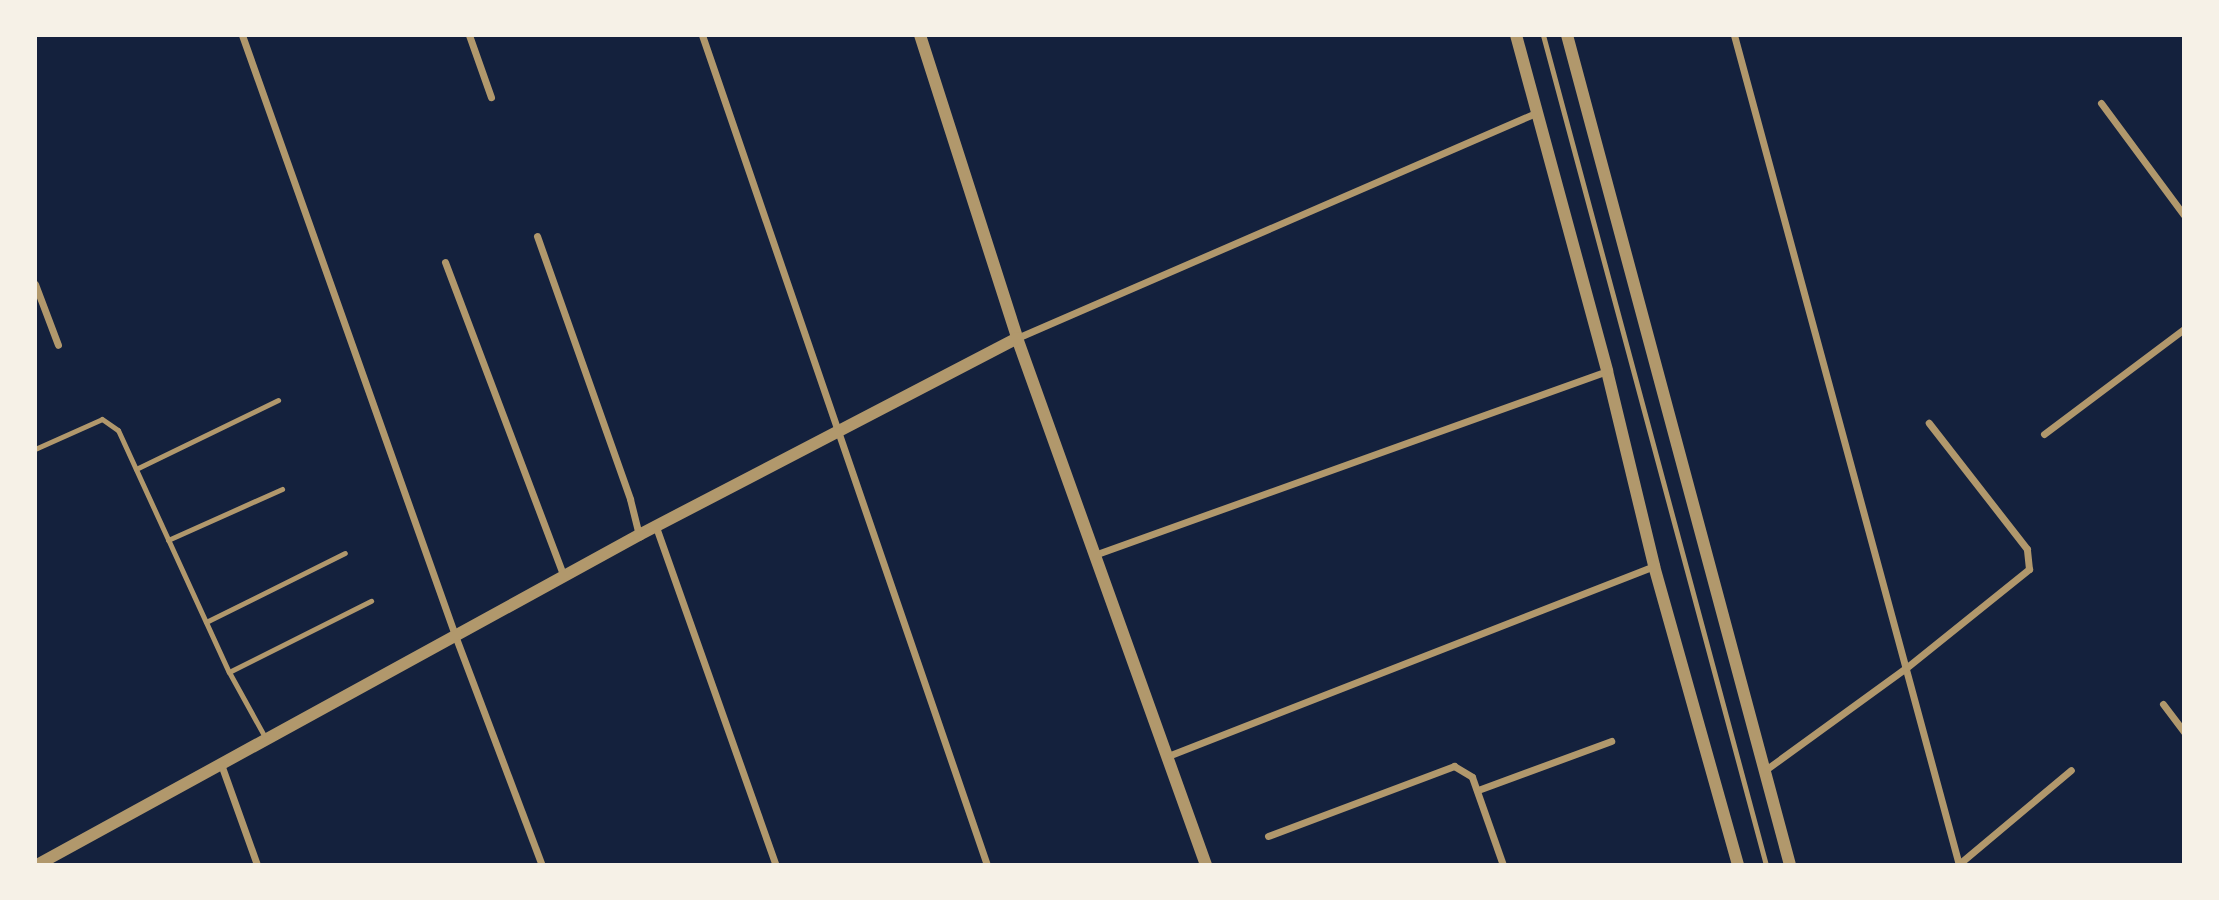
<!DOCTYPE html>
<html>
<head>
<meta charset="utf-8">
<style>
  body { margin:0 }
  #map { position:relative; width:2219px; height:900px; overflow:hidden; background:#14213d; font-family:Lora,serif }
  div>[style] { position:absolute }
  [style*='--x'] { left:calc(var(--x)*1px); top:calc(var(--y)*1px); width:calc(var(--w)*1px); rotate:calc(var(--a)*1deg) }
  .service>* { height:5px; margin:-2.5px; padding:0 2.5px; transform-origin:2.5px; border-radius:2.5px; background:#b1986c }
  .minor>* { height:7px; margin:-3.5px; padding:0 3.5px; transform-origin:3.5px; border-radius:3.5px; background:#b1986c }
  .tertiary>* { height:12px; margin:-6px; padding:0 6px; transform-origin:6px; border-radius:6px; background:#b1986c }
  span { translate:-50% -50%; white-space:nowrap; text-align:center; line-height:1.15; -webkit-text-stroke:5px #f6f1e7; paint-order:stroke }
  .frame { position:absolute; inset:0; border:37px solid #f6f1e7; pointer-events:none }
</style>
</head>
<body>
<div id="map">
  <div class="service">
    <i style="--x:1543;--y:35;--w:859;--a:74.96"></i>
    <i style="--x:35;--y:449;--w:73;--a:-24.1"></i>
    <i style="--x:102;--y:419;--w:19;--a:35"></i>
    <i style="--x:118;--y:430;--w:266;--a:65.4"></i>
    <i style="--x:229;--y:672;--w:77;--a:61.1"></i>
    <i style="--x:136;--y:469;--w:158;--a:-25.9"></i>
    <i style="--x:168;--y:540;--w:125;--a:-24.1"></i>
    <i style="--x:206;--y:622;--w:155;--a:-26.4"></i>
    <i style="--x:229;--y:672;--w:159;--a:-26.6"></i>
  </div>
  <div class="minor">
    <i style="--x:242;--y:35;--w:640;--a:70.46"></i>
    <i style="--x:456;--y:638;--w:243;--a:69.3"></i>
    <i style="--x:469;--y:35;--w:66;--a:70.5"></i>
    <i style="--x:702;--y:35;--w:878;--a:71.05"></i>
    <i style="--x:1734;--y:35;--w:860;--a:74.83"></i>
    <i style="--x:2101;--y:103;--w:139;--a:53.5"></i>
    <i style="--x:537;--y:236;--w:279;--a:70.5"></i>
    <i style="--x:630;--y:499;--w:37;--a:76"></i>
    <i style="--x:445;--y:262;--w:337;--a:69.3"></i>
    <i style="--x:35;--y:284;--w:65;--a:69.3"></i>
    <i style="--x:1017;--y:338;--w:568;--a:-23.45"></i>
    <i style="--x:2044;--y:434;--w:175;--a:-36.9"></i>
    <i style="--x:656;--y:527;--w:359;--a:70.5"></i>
    <i style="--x:1097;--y:554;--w:542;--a:-19.74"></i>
    <i style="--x:2163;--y:704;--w:35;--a:53"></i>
    <i style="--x:1168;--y:756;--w:522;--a:-21.35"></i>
    <i style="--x:222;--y:767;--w:104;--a:70.3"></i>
    <i style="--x:1764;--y:771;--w:175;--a:-36"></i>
    <i style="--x:1906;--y:668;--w:158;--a:-38.8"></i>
    <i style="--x:2029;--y:569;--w:20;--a:-96"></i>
    <i style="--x:2027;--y:549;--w:160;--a:-127.9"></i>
    <i style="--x:1478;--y:790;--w:142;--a:-20.2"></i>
    <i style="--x:1268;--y:836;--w:199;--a:-20.6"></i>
    <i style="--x:1454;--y:766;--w:21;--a:31"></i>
    <i style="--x:1472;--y:777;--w:93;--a:70.6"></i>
    <i style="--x:1959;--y:864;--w:146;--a:-40"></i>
  </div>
  <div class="tertiary">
    <i style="--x:920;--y:35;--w:318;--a:72.2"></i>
    <i style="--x:1017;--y:338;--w:560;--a:70.27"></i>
    <i style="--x:1516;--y:35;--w:348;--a:74.8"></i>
    <i style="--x:1607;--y:371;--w:201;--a:76.4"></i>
    <i style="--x:1654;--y:566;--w:311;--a:74.3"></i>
    <i style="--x:1567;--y:35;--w:859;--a:74.96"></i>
    <i style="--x:37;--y:865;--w:687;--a:-28.73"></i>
    <i style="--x:639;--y:535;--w:426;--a:-27.5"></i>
  </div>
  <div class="frame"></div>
</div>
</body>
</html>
